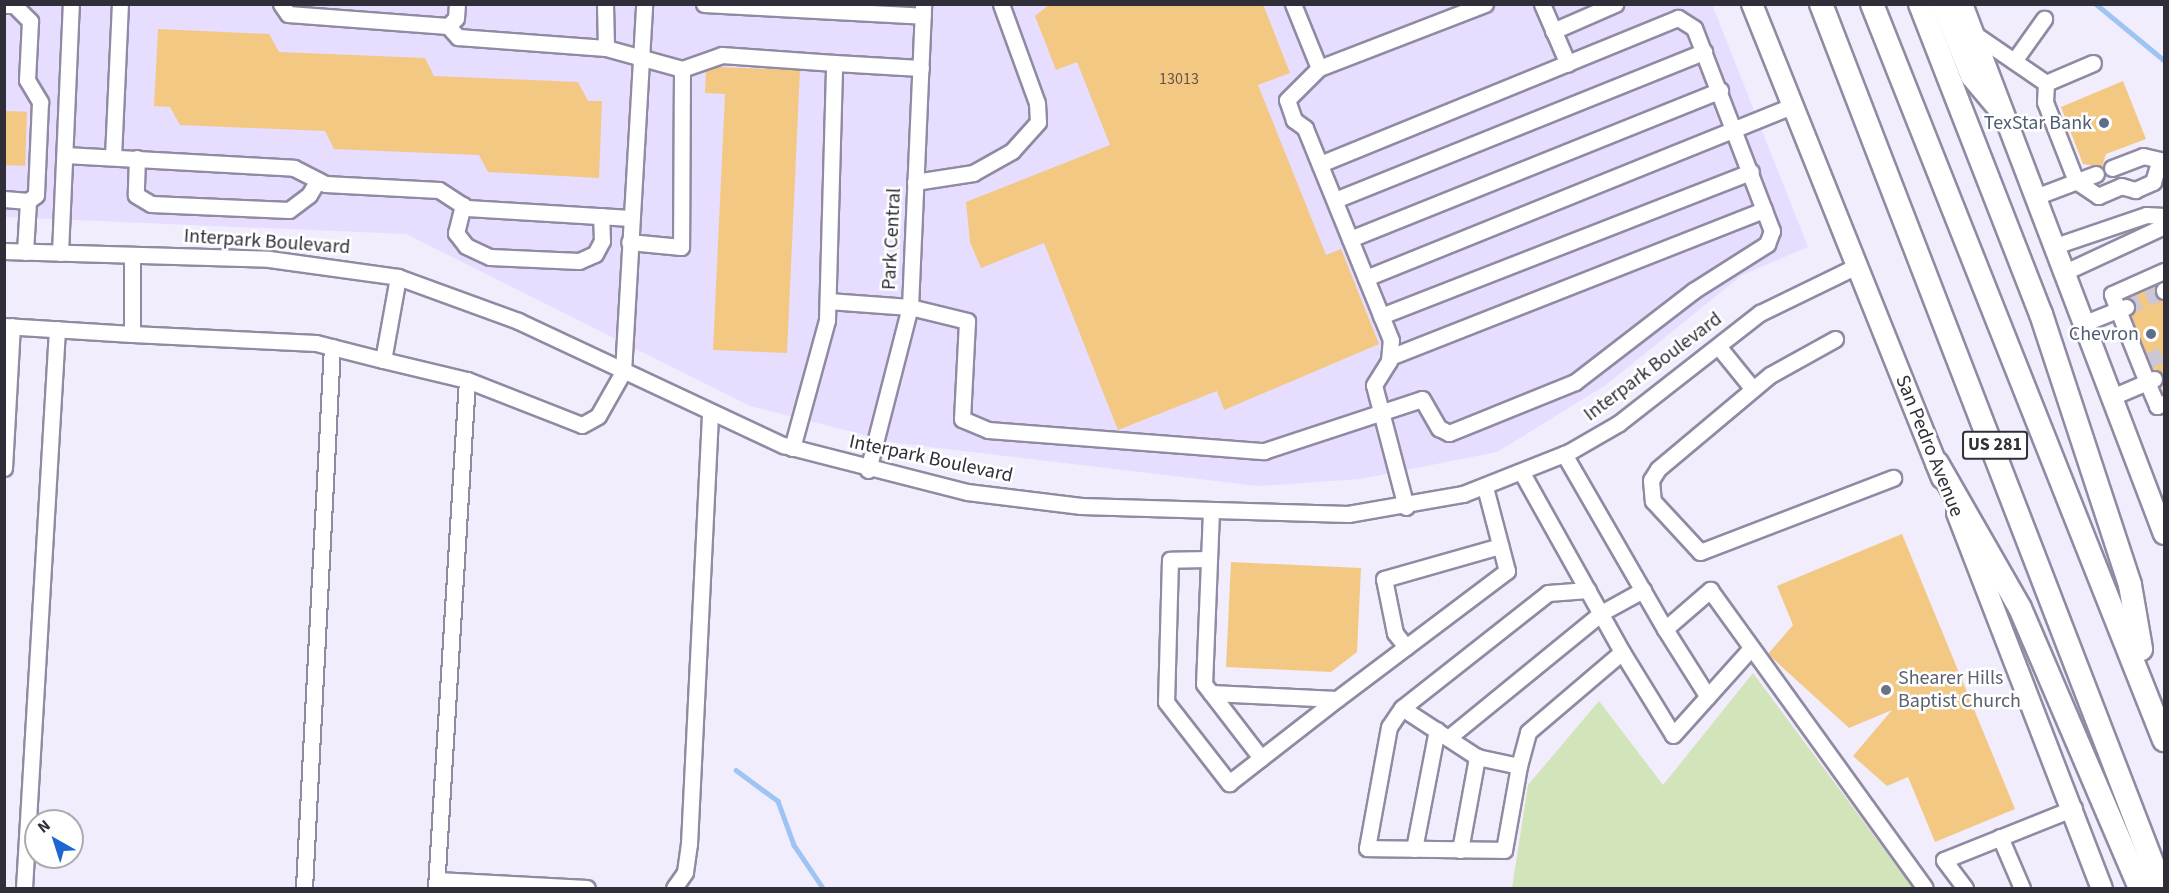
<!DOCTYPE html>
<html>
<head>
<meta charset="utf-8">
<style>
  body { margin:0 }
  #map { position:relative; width:2169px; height:893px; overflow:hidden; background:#f1edfd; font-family:"Source Sans 3",sans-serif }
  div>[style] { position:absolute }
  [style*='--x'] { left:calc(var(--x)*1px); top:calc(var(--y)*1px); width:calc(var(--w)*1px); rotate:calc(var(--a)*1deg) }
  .built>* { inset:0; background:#e6ddff }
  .green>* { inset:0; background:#d2e4b9 }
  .stream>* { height:4.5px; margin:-2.25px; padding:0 2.25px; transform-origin:2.25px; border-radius:2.25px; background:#9dc4f3 }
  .building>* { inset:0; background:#f3c883; transform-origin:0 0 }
  .minor-tunnel>* { height:15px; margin-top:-7.5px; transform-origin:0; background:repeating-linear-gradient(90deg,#cac7d6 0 15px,transparent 0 23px) }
  .roads { filter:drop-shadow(2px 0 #908aa2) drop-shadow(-2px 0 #908aa2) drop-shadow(0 2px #908aa2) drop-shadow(0 -2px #908aa2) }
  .minor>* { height:15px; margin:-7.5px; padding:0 7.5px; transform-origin:7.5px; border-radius:7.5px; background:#fff }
  .major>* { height:20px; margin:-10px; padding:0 10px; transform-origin:10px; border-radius:10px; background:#fff }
  .highway>* { height:22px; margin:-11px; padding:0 11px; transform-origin:11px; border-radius:11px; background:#fff }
  .dots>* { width:16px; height:16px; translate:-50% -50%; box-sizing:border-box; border:3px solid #fff; border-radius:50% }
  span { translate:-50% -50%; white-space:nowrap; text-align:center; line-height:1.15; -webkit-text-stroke:5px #fff; paint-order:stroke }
  .number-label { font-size:16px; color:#61544b }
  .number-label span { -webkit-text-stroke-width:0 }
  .shield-label span { padding:2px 4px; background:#fff; border:2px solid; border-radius:4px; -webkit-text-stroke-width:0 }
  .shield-label { font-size:18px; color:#302e38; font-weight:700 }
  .service-label { font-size:20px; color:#4e5e75 }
  .right { translate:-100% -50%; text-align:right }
  .street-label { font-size:20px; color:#302e38 }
  .worship-label { font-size:20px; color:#5b616d }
  .left { translate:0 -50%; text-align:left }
  .frame { position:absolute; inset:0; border:6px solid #302e38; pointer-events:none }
  .north { position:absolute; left:24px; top:809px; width:60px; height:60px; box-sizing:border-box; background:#fff; border:2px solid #acabaf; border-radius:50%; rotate:321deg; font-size:16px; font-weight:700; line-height:24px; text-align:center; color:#302e38 }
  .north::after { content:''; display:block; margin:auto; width:21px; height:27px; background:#1e66d1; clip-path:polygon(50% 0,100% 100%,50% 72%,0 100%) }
</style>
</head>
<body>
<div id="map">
  <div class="built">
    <i style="clip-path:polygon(1712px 4px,1808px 247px,1742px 275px,1606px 385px,1497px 452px,1360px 479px,1258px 486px,896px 443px,750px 406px,406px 234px,5px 217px,5px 5px)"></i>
  </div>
  <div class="green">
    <i style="clip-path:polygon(1753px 673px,1913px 888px,1512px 888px,1528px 785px,1599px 701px,1663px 785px)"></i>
  </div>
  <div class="stream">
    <i style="--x:2096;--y:4;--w:88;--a:39.5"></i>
    <i style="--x:736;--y:770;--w:52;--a:36.4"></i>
    <i style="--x:778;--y:801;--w:47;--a:70"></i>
    <i style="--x:794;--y:845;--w:52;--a:56"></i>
  </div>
  <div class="building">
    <i style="clip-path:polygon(1050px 4px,1263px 4px,1290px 73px,1258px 85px,1326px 255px,1341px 249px,1379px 344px,1224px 410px,1217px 391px,1118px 430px,1044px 243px,981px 268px,970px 242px,966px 202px,1110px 145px,1077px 62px,1056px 70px,1035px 16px)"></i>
    <i style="clip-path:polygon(158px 29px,269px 34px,279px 52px,425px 58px,434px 76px,578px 82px,588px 101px,602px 101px,599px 178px,488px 172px,479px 155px,334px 149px,325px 131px,180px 125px,170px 107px,154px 106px)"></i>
    <i style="clip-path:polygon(718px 67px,800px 70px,787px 353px,713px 350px,725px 94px,705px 93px,706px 71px)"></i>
    <i style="clip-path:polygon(2123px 81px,2146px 139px,2106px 154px,2102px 167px,2083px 164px,2061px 107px)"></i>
    <i style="left:4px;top:111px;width:23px;height:54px;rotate:2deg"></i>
    <i style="clip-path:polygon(2155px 285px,2156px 296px,2164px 301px,2164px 393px,2162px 394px,2163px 376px,2153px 370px,2131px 315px,2135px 304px,2128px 298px)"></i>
    <i style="clip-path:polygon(1902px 534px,2015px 809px,1935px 842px,1908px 777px,1887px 786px,1853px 756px,1892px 710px,1849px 728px,1768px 654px,1793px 625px,1777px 586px)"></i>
    <i style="clip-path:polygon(1231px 562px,1361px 568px,1357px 652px,1331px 672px,1226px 667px)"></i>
  </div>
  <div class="minor-tunnel">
    <i style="--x:2126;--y:307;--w:41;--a:-22.8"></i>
    <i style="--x:2148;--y:361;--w:18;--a:-27"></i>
  </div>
  <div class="roads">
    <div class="minor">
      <i style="--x:281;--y:4;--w:12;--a:55"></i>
      <i style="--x:288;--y:14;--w:160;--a:4.3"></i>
      <i style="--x:448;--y:26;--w:15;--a:48"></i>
      <i style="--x:458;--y:37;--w:148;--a:4.3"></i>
      <i style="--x:606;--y:48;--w:79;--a:15.4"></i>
      <i style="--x:682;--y:69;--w:178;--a:90.3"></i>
      <i style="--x:681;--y:247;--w:52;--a:-174.5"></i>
      <i style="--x:605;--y:4;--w:44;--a:88.7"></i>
      <i style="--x:704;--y:4;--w:219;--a:3.1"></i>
      <i style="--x:1293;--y:4;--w:69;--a:67.9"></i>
      <i style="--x:1542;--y:4;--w:65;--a:66.6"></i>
      <i style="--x:4;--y:5;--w:10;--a:0"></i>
      <i style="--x:14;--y:5;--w:23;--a:45"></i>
      <i style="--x:30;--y:21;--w:59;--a:92.9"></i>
      <i style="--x:27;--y:80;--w:26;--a:59"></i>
      <i style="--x:40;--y:102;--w:93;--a:92.5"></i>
      <i style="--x:36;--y:195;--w:10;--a:143"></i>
      <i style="--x:28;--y:201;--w:24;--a:-175"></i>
      <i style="--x:448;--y:26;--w:11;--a:-45"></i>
      <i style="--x:456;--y:18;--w:14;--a:-86"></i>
      <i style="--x:1553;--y:31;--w:68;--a:-23.5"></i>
      <i style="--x:1970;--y:31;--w:92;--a:34.4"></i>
      <i style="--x:2046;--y:83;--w:19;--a:93"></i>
      <i style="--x:2045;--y:102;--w:85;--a:68.6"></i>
      <i style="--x:2076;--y:181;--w:27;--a:34"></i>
      <i style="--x:2098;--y:196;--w:25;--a:-23"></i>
      <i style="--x:2121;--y:186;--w:15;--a:16"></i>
      <i style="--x:2135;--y:190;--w:20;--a:-24"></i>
      <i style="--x:2153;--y:182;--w:21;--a:-73"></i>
      <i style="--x:2014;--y:61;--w:52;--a:-54.5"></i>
      <i style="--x:682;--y:69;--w:42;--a:-19.3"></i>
      <i style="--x:722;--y:55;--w:112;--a:4.1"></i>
      <i style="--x:2046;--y:83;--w:51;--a:-23.1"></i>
      <i style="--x:65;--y:155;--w:229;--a:3.2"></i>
      <i style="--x:294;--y:168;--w:35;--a:27"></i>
      <i style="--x:325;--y:184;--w:114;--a:3"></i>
      <i style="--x:439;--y:190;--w:33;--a:33"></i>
      <i style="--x:467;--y:208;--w:164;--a:3.5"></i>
      <i style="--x:113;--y:157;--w:153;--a:-87.4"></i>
      <i style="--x:137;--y:158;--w:37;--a:92"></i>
      <i style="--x:136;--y:195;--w:17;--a:31"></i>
      <i style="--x:151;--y:204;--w:138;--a:2.5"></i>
      <i style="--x:289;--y:210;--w:25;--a:-37"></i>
      <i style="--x:309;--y:195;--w:17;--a:-59"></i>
      <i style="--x:2112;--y:168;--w:33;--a:-21"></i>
      <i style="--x:2143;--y:156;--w:22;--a:13"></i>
      <i style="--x:915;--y:182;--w:59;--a:-8.8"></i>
      <i style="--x:973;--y:173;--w:45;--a:-29.4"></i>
      <i style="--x:1012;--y:151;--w:39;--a:-48"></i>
      <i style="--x:1038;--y:122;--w:19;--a:-93"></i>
      <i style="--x:1037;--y:103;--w:105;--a:-110"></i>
      <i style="--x:2035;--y:197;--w:65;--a:-20.7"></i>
      <i style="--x:1335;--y:200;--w:398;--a:-21.9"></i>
      <i style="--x:463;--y:205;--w:29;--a:104"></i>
      <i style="--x:456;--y:233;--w:16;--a:52"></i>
      <i style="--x:466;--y:246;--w:26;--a:25"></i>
      <i style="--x:490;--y:257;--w:89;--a:2.6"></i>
      <i style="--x:579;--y:261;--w:17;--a:-24"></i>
      <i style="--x:595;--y:254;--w:15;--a:-62"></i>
      <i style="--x:602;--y:241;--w:25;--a:-92"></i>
      <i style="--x:1350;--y:239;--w:399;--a:-21.9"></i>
      <i style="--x:2055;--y:246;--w:96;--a:-18.8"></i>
      <i style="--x:2146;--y:215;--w:18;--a:3"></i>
      <i style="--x:4;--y:251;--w:265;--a:1.7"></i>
      <i style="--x:269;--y:259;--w:130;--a:7.9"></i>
      <i style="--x:398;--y:277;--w:128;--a:20.1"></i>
      <i style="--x:518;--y:321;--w:293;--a:25.1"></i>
      <i style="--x:783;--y:445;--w:190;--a:14.3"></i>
      <i style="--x:967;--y:492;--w:115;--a:7"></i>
      <i style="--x:1081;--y:506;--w:267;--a:1.7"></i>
      <i style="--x:1348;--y:514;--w:117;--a:-9.9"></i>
      <i style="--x:1463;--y:494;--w:114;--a:-21.6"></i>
      <i style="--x:1569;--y:452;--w:58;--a:-30.1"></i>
      <i style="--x:1619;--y:423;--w:179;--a:-38"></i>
      <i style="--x:1760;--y:313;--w:108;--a:-25.9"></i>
      <i style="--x:25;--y:252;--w:51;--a:-86.6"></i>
      <i style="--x:60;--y:253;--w:249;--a:-87.5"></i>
      <i style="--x:132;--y:255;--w:79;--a:90"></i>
      <i style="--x:132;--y:334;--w:184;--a:2.8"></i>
      <i style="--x:316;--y:343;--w:69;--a:14.2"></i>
      <i style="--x:2065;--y:272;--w:109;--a:-24.9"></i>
      <i style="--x:398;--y:277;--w:84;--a:100.2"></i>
      <i style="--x:383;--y:360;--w:86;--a:13.4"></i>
      <i style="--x:1366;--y:278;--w:459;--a:-22"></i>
      <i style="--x:2164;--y:291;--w:1;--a:-90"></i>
      <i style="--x:828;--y:301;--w:82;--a:4.2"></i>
      <i style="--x:910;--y:307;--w:59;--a:13.8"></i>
      <i style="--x:967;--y:321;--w:98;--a:92.9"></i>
      <i style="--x:962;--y:419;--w:28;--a:23"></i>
      <i style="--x:988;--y:430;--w:277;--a:4.4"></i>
      <i style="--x:1264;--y:451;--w:166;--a:-18.2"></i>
      <i style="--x:1422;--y:399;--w:34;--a:60"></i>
      <i style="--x:1439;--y:428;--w:11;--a:27"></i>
      <i style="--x:1449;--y:433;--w:136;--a:-22"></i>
      <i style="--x:1575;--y:382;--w:149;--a:-37.6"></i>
      <i style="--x:1693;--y:291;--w:88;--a:-32.4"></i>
      <i style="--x:1767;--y:244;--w:14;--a:-69"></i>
      <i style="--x:1772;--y:231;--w:217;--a:-111"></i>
      <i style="--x:1694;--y:28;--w:19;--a:-148"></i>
      <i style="--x:1678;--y:18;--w:387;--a:157.8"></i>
      <i style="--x:2126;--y:307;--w:9;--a:159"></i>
      <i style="--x:2118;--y:310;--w:17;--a:-111"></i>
      <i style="--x:2112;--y:294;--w:57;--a:-23.9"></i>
      <i style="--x:1381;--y:316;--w:397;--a:-21.3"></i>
      <i style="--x:2085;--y:323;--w:35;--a:-22"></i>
      <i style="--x:2118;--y:310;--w:78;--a:68.1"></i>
      <i style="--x:2147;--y:382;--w:36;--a:157"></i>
      <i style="--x:4;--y:326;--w:128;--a:3.6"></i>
      <i style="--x:1835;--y:339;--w:74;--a:151"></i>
      <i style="--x:1770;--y:375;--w:146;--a:140"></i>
      <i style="--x:1658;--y:469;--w:13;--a:122"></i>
      <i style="--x:1651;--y:480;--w:21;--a:85"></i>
      <i style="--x:1653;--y:501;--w:69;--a:47.3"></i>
      <i style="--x:1700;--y:552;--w:207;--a:-21"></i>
      <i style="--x:1718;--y:346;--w:55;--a:50.9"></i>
      <i style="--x:1390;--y:357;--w:402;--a:-21.5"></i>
      <i style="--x:2154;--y:379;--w:8;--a:157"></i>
      <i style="--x:2147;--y:382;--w:26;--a:67"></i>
      <i style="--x:2157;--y:406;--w:8;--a:-23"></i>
      <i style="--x:792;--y:448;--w:133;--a:-74.7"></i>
      <i style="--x:827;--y:320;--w:257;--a:-88.4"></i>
      <i style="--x:834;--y:63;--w:87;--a:3.3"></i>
      <i style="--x:1564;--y:454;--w:202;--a:60"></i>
      <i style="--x:1665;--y:629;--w:60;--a:-40.9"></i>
      <i style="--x:1710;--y:590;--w:367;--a:54.2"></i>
      <i style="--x:4;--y:468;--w:142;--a:-86.8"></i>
      <i style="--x:868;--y:470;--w:168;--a:-75.6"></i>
      <i style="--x:910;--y:307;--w:303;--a:-87.5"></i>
      <i style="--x:1522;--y:473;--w:205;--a:60.8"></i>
      <i style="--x:1406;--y:507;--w:126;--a:-104.7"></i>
      <i style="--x:1374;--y:385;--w:28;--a:-58"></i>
      <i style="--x:1389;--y:361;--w:21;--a:-85"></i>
      <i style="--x:1391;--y:340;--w:229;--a:-112.1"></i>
      <i style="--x:1305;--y:128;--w:14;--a:-144"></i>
      <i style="--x:1294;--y:120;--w:21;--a:-109"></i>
      <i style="--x:1287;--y:100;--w:45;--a:-45"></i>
      <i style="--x:1319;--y:68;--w:178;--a:-21.1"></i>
      <i style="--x:1211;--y:511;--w:173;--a:92.3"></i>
      <i style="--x:1204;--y:684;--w:11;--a:52"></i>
      <i style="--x:1211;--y:693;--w:126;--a:2.7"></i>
      <i style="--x:1337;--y:699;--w:213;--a:-37"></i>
      <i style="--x:1507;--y:571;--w:87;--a:-104.7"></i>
      <i style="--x:1209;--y:559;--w:39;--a:179"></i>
      <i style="--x:1170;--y:560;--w:142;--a:91.6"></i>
      <i style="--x:1166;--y:702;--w:103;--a:52.1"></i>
      <i style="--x:1229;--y:783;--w:137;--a:-37.9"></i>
      <i style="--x:1665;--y:629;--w:80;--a:57.7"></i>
      <i style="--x:1406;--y:647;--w:18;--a:-128"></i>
      <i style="--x:1395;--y:633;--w:55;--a:-101.5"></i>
      <i style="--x:1384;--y:579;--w:121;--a:-15.9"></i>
      <i style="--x:1211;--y:693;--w:82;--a:52.4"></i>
      <i style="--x:1402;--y:708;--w:90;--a:33.2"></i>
      <i style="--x:1477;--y:757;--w:43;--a:12.1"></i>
      <i style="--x:1519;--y:766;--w:85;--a:100.1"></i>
      <i style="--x:1504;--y:850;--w:137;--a:-179.2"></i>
      <i style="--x:1367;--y:848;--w:123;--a:-79.7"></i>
      <i style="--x:1389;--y:727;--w:23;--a:-56"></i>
      <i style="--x:1402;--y:708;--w:186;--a:-38.2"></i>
      <i style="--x:1548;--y:593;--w:40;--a:-4.3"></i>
      <i style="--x:1448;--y:738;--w:198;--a:-39.2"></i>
      <i style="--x:1601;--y:613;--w:48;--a:-28.7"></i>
      <i style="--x:1519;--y:766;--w:35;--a:-75"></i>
      <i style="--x:1528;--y:732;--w:123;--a:-40.4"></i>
      <i style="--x:1622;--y:652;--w:97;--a:58.4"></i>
      <i style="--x:1673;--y:735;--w:117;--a:-48.1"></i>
      <i style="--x:2000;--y:837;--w:56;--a:66.7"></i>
      <i style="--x:1414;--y:849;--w:121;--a:-79.1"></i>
      <i style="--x:1460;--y:850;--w:95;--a:-79.6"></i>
      <i style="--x:437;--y:880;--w:150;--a:3.1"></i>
      <i style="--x:24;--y:888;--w:560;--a:-86.62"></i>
      <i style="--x:304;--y:888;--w:542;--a:-87.04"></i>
      <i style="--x:436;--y:888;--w:509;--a:-86.51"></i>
      <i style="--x:467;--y:380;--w:123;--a:21.4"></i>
      <i style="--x:582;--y:425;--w:18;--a:-29"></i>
      <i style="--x:598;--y:416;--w:51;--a:-60.4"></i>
      <i style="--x:623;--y:372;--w:369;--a:-86.7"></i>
      <i style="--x:674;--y:888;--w:19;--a:-55"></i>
      <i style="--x:685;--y:872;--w:28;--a:-82"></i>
      <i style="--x:689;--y:844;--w:432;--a:-87.2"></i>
      <i style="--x:1965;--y:888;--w:35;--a:-127"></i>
      <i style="--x:1944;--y:860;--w:140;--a:-21.8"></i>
    </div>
    <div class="major">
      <i style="--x:1752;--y:4;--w:511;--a:68.16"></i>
      <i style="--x:1962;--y:4;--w:567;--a:69.14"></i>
      <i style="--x:1957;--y:513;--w:402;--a:68.9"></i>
    </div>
    <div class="highway">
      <i style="--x:1821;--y:4;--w:947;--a:68.91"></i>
      <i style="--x:1872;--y:4;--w:792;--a:68.36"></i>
      <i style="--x:1920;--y:4;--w:333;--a:68.7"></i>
      <i style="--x:2041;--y:314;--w:285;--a:71.8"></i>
      <i style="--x:2130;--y:585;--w:65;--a:80.2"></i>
      <i style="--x:1943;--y:4;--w:78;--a:68.1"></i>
      <i style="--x:1972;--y:76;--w:42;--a:49.8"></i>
      <i style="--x:1937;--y:463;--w:167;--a:60.2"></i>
      <i style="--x:2020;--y:608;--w:305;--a:66.8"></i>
    </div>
  </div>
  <div class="dots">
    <i style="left:2104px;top:123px;background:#5c6f8a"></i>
    <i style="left:2151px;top:334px;background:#5c6f8a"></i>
    <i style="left:1886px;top:690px;background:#6b7280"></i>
  </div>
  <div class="number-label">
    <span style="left:1179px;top:79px">13013</span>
  </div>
  <div class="shield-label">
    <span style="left:1995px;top:445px">US 281</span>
  </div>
  <div class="service-label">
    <span class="right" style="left:2092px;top:123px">TexStar Bank</span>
    <span class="right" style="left:2139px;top:334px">Chevron</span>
  </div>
  <div class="street-label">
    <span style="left:892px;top:239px;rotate:-87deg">Park Central</span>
    <span style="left:267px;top:242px;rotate:4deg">Interpark Boulevard</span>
    <span style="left:1653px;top:367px;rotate:-37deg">Interpark Boulevard</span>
    <span style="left:1929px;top:446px;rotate:68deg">San Pedro Avenue</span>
    <span style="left:931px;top:459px;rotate:12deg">Interpark Boulevard</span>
  </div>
  <div class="worship-label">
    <span class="left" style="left:1898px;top:690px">Shearer Hills<br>Baptist Church</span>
  </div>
  <div class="frame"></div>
  <div class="north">N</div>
</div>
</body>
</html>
